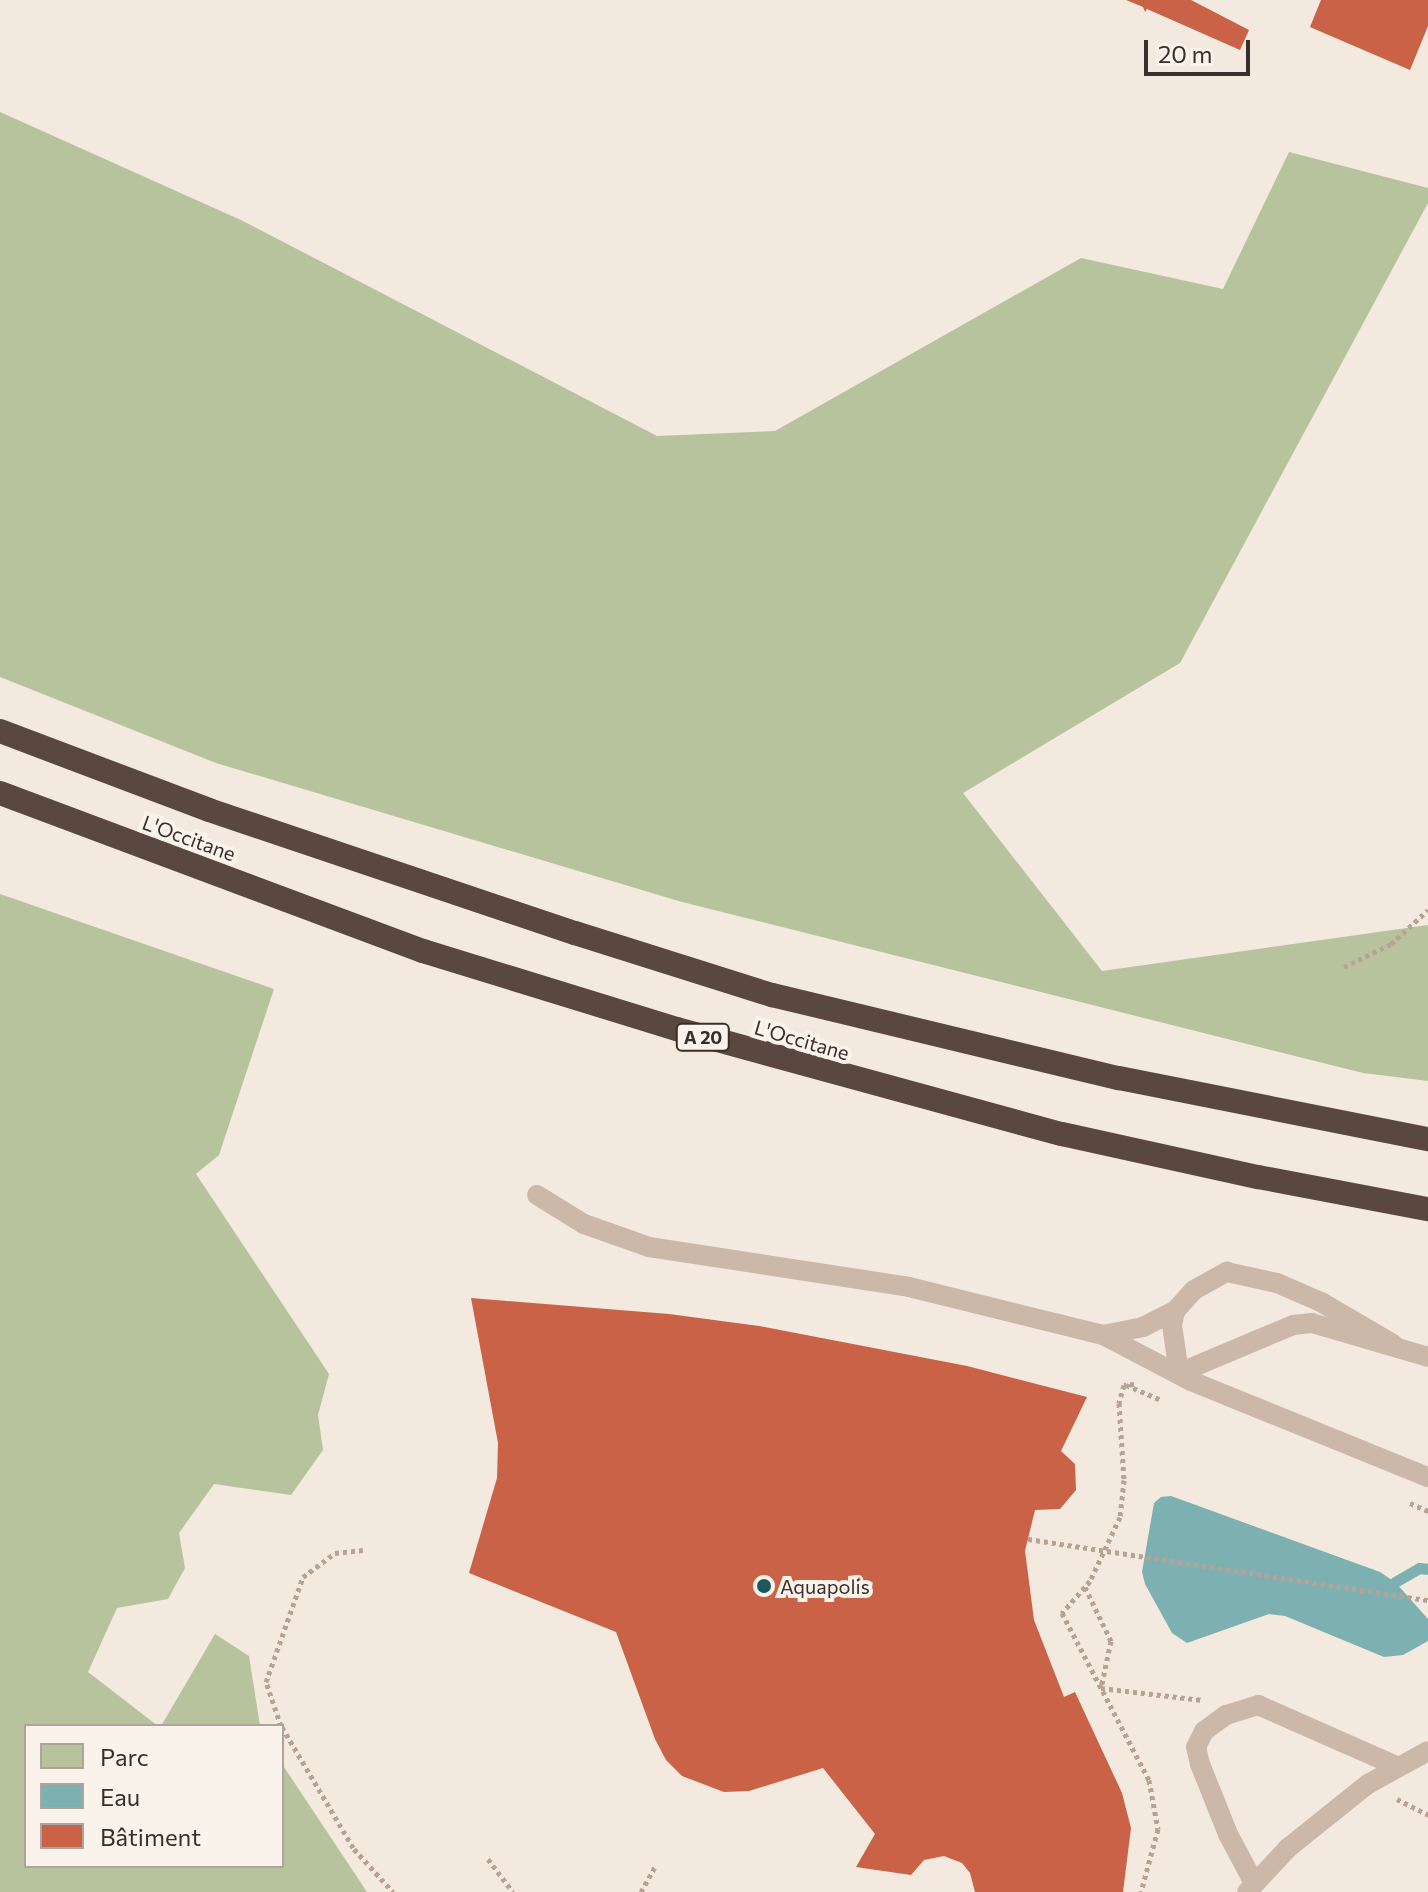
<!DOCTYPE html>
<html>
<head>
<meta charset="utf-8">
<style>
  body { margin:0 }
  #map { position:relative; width:1428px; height:1892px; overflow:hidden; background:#f3e9de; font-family:Commissioner,sans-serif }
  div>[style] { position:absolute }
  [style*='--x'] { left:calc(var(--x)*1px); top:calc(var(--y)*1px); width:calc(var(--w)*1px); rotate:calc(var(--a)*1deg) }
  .green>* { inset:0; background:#b7c39d }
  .water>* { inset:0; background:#7cb0b1 }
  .stream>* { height:11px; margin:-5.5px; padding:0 5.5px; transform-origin:5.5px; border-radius:5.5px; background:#7cb0b1 }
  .building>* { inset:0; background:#c96247 }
  .path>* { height:5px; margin-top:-2.5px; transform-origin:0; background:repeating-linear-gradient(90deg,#b8a293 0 4px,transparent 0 8px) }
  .service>* { height:20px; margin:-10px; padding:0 10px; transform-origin:10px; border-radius:10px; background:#ccb8a9 }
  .motorway>* { height:24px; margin:-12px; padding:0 12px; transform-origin:12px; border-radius:12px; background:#5a4740 }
  .dots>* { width:22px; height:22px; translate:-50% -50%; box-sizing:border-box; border:4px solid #faf3eb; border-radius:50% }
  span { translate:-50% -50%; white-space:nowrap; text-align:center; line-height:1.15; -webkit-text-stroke:8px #faf3eb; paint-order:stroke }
  .shield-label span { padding:2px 6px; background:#faf3eb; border:2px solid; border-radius:6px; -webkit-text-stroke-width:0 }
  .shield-label { font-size:18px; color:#392e29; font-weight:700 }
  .street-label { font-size:20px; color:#392e29 }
  .poi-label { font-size:20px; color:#392e29 }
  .left { translate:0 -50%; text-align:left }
  .legend { position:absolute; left:24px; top:1724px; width:260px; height:144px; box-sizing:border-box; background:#faf3eb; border:2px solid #ada49d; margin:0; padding:10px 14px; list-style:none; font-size:24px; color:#392e29 }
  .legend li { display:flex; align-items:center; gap:16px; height:40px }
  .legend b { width:40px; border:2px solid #ada49d }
  .scale { position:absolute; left:1144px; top:40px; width:106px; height:36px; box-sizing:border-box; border:4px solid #392e29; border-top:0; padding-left:10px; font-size:24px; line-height:28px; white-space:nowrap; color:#392e29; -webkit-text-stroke:6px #faf3eb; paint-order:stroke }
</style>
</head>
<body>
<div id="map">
  <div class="green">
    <i style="clip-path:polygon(0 112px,243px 221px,657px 436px,775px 431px,1081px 258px,1223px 289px,1289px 152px,1428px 188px,1428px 203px,1180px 663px,963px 793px,1102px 971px,1428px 925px,1428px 1081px,1363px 1073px,682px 902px,216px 763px,0 677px)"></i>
    <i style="clip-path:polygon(0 894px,274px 989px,219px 1155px,196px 1174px,329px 1374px,318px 1415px,323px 1450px,291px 1495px,214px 1484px,179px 1533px,185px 1568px,168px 1599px,117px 1608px,88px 1672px,158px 1726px,26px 1726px,26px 1866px,282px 1866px,282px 1764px,367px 1892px,0 1892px)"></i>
    <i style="clip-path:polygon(215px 1634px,249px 1656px,260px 1726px,161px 1726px)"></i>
  </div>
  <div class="water">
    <i style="clip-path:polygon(1171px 1496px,1380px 1572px,1395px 1582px,1428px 1619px,1428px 1641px,1403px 1655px,1384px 1657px,1285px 1616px,1269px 1614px,1187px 1643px,1172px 1633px,1145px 1584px,1142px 1572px,1154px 1503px,1161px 1497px)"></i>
  </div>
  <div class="stream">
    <i style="--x:1395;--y:1582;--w:28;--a:-30"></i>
    <i style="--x:1419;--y:1568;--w:9;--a:6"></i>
  </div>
  <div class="building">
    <i style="clip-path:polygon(1126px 0,1191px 0,1249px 30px,1240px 50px,1147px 9px,1145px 12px,1143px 7px)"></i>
    <i style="clip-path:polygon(1321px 0,1428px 0,1428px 26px,1410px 70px,1310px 27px)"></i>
    <i style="clip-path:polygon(471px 1298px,669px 1314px,759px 1326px,967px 1366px,1087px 1397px,1061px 1451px,1075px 1464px,1076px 1490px,1060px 1509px,1035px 1510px,1025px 1551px,1034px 1620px,1064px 1697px,1075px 1692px,1122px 1793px,1131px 1828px,1123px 1892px,975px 1892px,970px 1873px,962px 1863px,944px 1856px,924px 1860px,911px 1875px,856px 1867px,875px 1834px,823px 1768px,749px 1791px,724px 1792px,682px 1776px,666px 1760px,655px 1739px,616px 1632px,469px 1573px,497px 1478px,498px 1443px)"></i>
  </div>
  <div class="path">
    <i style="--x:1344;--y:967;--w:52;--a:-26.1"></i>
    <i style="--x:1391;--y:944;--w:50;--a:-42.6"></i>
    <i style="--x:1134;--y:1384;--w:10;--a:174"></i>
    <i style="--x:1124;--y:1385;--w:19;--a:106"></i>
    <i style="--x:1119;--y:1403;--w:77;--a:86.3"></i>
    <i style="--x:1124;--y:1480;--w:37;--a:96"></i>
    <i style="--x:1120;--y:1517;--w:71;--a:115.1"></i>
    <i style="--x:1090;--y:1581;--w:43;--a:131.2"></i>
    <i style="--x:1062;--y:1613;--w:188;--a:62.5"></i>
    <i style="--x:1149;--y:1780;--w:50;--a:79.6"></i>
    <i style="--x:1158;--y:1829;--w:65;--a:105.1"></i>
    <i style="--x:1126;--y:1385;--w:38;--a:23"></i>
    <i style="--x:1410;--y:1503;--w:20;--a:24"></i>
    <i style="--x:1028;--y:1539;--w:405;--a:8.7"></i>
    <i style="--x:1085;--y:1587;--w:60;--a:64.3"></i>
    <i style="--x:1111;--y:1641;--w:48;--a:102"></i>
    <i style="--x:1101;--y:1688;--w:102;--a:6.8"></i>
    <i style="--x:281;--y:1726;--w:46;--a:-108.8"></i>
    <i style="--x:266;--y:1682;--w:111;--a:-70.6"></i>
    <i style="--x:303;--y:1577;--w:40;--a:-37"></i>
    <i style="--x:335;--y:1553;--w:28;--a:-6"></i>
    <i style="--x:282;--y:1727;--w:142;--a:59.5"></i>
    <i style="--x:354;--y:1849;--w:58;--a:47.8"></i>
    <i style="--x:1397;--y:1799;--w:35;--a:27"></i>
    <i style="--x:488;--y:1859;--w:41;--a:52.9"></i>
    <i style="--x:641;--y:1892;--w:31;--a:-61"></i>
  </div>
  <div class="service">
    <i style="--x:537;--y:1195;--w:55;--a:31.7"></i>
    <i style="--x:584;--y:1224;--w:69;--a:19.5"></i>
    <i style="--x:649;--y:1247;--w:263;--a:8.7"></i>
    <i style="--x:909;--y:1287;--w:200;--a:13.9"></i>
    <i style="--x:1103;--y:1335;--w:99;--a:27.6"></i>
    <i style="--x:1191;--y:1381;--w:256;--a:22.1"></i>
    <i style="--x:1103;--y:1335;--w:41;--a:-11.3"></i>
    <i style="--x:1143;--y:1327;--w:36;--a:-27"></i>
    <i style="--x:1179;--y:1373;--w:49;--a:-98.3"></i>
    <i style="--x:1172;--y:1325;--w:14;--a:-78"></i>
    <i style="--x:1175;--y:1311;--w:28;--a:-48"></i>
    <i style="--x:1194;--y:1290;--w:38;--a:-29"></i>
    <i style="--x:1227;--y:1272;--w:51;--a:12.4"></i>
    <i style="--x:1277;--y:1283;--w:48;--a:23.4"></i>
    <i style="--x:1321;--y:1302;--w:83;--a:30.3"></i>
    <i style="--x:1179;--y:1373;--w:124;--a:-22.8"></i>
    <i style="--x:1293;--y:1325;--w:19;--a:-6"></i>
    <i style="--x:1312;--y:1323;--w:121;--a:16.3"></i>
    <i style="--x:1254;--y:1883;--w:55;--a:-118"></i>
    <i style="--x:1228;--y:1834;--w:75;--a:-111.8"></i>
    <i style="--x:1200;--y:1764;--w:17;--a:-103"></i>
    <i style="--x:1196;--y:1747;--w:18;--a:-63"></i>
    <i style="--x:1204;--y:1731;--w:27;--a:-36"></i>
    <i style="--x:1226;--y:1715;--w:34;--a:-17"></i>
    <i style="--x:1258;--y:1705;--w:151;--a:23.8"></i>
    <i style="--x:1247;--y:1892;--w:60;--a:-47"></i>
    <i style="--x:1288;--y:1848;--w:102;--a:-38.7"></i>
    <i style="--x:1368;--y:1784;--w:68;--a:-28.8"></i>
  </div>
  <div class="motorway">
    <i style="--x:0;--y:731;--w:223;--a:20.7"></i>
    <i style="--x:209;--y:810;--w:386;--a:18.6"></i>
    <i style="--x:575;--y:933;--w:207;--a:17.5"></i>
    <i style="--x:772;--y:995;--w:357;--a:13.5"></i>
    <i style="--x:1119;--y:1078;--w:315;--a:11.2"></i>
    <i style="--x:0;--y:793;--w:452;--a:20.5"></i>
    <i style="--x:423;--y:951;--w:266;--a:17.1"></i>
    <i style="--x:677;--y:1029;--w:399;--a:15.3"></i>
    <i style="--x:1062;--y:1134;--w:201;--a:12.4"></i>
    <i style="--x:1258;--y:1177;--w:173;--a:10.7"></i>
  </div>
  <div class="dots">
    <i style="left:764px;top:1586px;background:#1d595c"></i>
  </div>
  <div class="shield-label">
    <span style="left:703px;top:1037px">A 20</span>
  </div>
  <div class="street-label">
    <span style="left:189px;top:838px;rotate:20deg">L'Occitane</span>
    <span style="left:802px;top:1040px;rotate:16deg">L'Occitane</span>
  </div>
  <div class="poi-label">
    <span class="left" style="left:780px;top:1586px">Aquapolis</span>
  </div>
  <ul class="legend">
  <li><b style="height:22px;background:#b7c39d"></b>Parc</li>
  <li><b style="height:22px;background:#7cb0b1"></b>Eau</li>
  <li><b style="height:22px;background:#c96247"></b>Bâtiment</li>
  </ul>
  <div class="scale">20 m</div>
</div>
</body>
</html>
